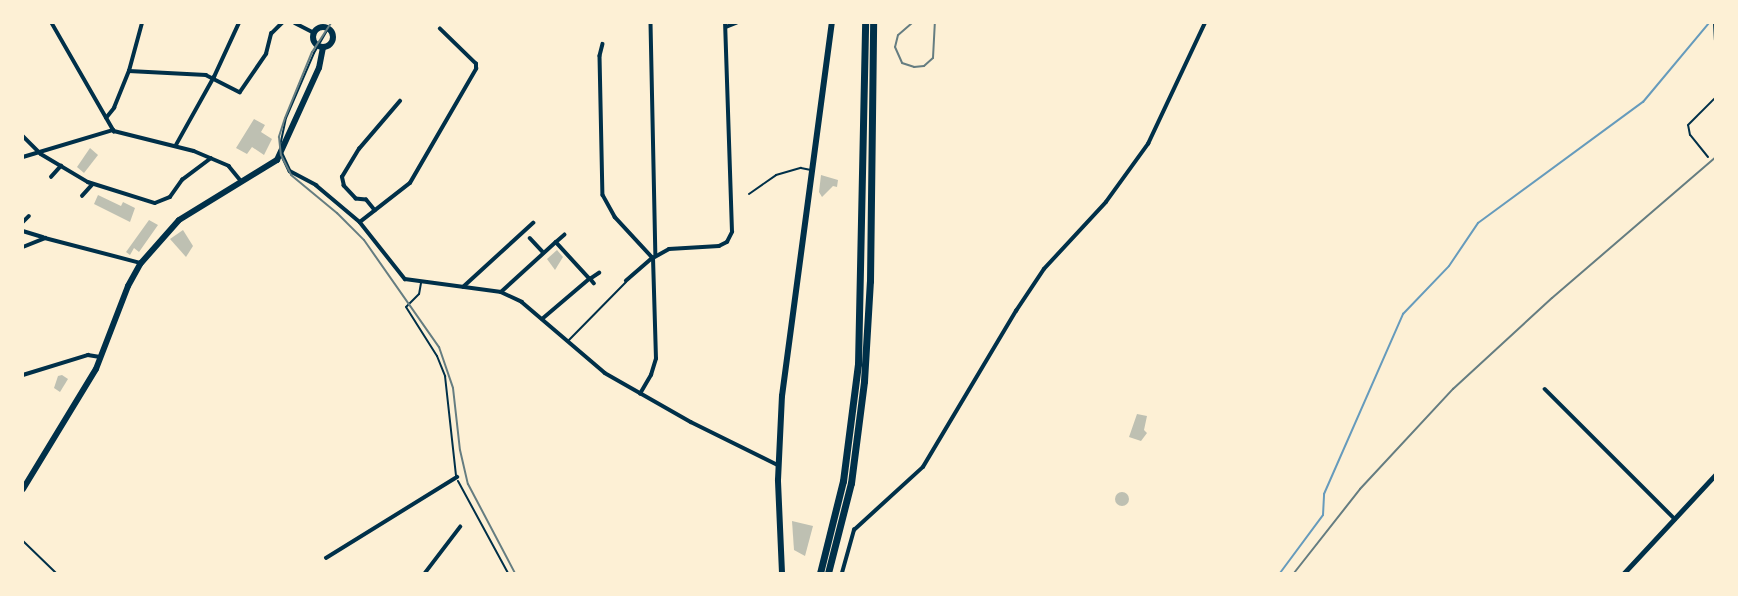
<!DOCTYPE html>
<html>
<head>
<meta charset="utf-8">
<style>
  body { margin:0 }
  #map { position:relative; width:1738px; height:596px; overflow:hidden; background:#fdf0d5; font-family:"Asap Condensed",sans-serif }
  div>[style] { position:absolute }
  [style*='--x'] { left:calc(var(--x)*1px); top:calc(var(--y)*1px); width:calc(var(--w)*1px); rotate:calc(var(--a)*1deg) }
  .stream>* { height:2px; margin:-1px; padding:0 1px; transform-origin:1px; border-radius:1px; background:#669bbc }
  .building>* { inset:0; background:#bec0b2 }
  .round { border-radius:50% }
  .path>* { height:2px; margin:-1px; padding:0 1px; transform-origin:1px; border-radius:1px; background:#003049 }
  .service>* { height:2px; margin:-1px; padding:0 1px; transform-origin:1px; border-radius:1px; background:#003049 }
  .minor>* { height:3.5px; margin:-1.75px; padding:0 1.75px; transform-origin:1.75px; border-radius:1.75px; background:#003049 }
  .tertiary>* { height:4.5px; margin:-2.25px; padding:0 2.25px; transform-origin:2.25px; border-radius:2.25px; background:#003049 }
  .primary>* { height:6px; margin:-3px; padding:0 3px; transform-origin:3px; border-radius:3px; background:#003049 }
  .primary>.ring { margin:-3px; padding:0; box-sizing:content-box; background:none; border:6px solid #003049; border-radius:50% }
  .motorway>* { height:7px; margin:-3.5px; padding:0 3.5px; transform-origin:3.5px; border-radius:3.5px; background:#003049 }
  .tram>* { height:2px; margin:-1px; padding:0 1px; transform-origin:1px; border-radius:1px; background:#657d81 }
  .rail>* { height:2px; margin:-1px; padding:0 1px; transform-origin:1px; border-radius:1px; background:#657d81 }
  span { translate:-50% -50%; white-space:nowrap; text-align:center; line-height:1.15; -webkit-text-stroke:6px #fdf0d5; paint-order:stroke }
  .frame { position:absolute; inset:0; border:24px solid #fdf0d5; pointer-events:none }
</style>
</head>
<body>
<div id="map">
  <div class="stream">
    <i style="--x:1280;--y:573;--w:72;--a:-53.4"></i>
    <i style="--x:1323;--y:515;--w:21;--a:-87"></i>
    <i style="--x:1324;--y:494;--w:197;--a:-66.3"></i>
    <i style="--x:1403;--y:314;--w:66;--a:-46.2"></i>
    <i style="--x:1449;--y:266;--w:52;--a:-56"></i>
    <i style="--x:1478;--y:223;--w:205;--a:-36.3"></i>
    <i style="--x:1643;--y:102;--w:103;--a:-50.1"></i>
  </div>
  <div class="building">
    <i style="clip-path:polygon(254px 119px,265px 125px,261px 132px,272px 139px,264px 155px,252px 147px,247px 154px,236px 148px)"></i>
    <i style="clip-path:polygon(90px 148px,98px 155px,84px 173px,77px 167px)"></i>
    <i style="clip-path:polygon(821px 175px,838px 180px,837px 187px,833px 186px,822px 197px,819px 192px)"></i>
    <i style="clip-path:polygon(98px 195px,121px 206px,123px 202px,135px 208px,130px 222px,94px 204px)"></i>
    <i style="clip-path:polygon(149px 220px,158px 225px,139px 252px,134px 248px,130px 255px,126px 252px)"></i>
    <i style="clip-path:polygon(183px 230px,193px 246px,186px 257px,170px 239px)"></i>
    <i style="clip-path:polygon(557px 250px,563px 257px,555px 270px,547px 259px)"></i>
    <i style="clip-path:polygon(62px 375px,68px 379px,60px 392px,54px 388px,58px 376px)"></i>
    <i style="clip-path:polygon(1137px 414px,1147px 416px,1144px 430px,1147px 433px,1141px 441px,1129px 437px)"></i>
    <i class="round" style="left:1115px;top:492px;width:14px;height:14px"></i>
    <i style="clip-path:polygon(792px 521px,813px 526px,805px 556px,794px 550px)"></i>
  </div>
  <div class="path">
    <i style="--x:1714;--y:23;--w:17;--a:87"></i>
    <i style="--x:1708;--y:157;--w:28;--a:-129"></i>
    <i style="--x:1690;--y:135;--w:10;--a:-101"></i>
    <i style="--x:1688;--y:125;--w:38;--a:-45"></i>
    <i style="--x:458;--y:481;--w:105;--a:61.5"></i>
  </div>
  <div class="service">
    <i style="--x:280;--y:146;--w:29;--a:-78"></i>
    <i style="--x:286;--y:118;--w:71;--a:-66.7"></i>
    <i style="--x:314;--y:53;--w:28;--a:-60"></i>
    <i style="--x:749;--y:194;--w:33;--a:-35"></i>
    <i style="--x:776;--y:175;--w:26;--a:-16"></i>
    <i style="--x:801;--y:168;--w:10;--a:11"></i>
    <i style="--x:421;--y:283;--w:11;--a:100"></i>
    <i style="--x:419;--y:294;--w:18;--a:135"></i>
    <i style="--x:406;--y:307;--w:58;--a:57.7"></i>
    <i style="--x:437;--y:356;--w:22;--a:68"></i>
    <i style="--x:445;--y:376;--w:100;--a:83.7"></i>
    <i style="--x:569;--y:340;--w:81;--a:-45.5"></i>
    <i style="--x:23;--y:541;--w:46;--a:44.1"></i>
  </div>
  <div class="minor">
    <i style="--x:52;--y:23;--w:125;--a:60.1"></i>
    <i style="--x:114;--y:131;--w:82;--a:14"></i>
    <i style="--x:194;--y:151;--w:38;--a:23"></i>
    <i style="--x:229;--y:166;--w:19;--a:51"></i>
    <i style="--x:295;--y:23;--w:22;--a:27"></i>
    <i style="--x:651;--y:23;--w:232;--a:88.8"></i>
    <i style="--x:726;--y:27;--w:11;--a:-22"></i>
    <i style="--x:603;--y:44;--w:12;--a:104"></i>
    <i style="--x:600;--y:56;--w:139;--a:88.8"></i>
    <i style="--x:603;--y:195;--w:25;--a:61"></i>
    <i style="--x:615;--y:217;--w:56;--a:47.2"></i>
    <i style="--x:653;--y:258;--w:35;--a:139"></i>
    <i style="--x:129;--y:71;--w:77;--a:3"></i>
    <i style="--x:206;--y:75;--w:38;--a:27"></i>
    <i style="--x:240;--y:92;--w:46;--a:-55.6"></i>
    <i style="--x:266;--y:54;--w:21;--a:-76"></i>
    <i style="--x:271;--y:34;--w:16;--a:-45"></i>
    <i style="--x:106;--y:118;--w:13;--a:-51"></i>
    <i style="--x:114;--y:108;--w:40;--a:-68"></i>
    <i style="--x:129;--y:71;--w:50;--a:-74.8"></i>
    <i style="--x:23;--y:136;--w:25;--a:45"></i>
    <i style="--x:41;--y:154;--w:55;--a:30.8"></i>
    <i style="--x:88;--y:182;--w:70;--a:17.4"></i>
    <i style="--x:155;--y:203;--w:16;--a:-22"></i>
    <i style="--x:170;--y:197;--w:21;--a:-55"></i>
    <i style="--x:182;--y:180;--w:36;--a:-37"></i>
    <i style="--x:176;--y:145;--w:78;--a:-60.8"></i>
    <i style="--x:214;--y:77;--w:60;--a:-65.2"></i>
    <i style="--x:282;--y:154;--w:19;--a:65"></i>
    <i style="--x:290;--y:171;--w:30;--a:28"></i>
    <i style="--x:316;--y:185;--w:57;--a:40.1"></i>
    <i style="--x:360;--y:222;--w:73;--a:51.7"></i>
    <i style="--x:405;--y:279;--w:97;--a:7.7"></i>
    <i style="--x:501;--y:292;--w:23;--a:25"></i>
    <i style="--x:522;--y:302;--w:109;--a:40.5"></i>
    <i style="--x:605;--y:373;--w:99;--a:29.7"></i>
    <i style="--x:691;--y:422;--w:97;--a:26.3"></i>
    <i style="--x:23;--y:157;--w:94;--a:-16.7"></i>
    <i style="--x:51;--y:177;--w:15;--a:-48"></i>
    <i style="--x:82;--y:196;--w:15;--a:-48"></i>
    <i style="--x:375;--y:211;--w:14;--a:-129"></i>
    <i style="--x:366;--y:200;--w:10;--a:-174"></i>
    <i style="--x:356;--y:199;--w:18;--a:-133"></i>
    <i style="--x:344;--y:186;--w:9;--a:-103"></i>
    <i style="--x:342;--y:177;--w:33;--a:-59"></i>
    <i style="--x:359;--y:149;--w:63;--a:-49.5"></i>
    <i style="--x:23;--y:222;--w:8;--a:-45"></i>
    <i style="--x:360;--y:222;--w:63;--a:-38"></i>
    <i style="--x:410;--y:183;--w:132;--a:-59.9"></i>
    <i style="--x:476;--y:69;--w:5;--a:-90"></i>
    <i style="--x:476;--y:64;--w:50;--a:-135.8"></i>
    <i style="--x:23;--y:231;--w:21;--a:17"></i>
    <i style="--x:530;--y:238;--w:19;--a:47"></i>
    <i style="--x:556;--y:242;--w:11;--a:-41"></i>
    <i style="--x:23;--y:247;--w:24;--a:-22"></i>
    <i style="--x:45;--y:238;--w:99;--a:14.6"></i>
    <i style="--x:594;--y:284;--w:6;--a:-129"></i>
    <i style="--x:590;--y:279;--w:11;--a:-34"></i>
    <i style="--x:463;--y:287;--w:95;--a:-42.4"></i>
    <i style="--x:501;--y:292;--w:74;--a:-42.3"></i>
    <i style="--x:556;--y:242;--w:50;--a:47.4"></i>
    <i style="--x:590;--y:279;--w:62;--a:139.6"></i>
    <i style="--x:23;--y:375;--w:68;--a:-17.1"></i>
    <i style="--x:88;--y:355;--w:12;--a:9"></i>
    <i style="--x:1545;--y:389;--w:184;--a:45"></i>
    <i style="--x:640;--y:394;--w:22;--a:-60"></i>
    <i style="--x:651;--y:375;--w:17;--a:-73"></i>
    <i style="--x:656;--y:359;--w:101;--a:-91.7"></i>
    <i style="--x:653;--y:258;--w:18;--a:-29"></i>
    <i style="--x:669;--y:249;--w:50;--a:-3.4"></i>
    <i style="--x:719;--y:246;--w:9;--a:-27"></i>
    <i style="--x:727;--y:242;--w:11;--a:-63"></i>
    <i style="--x:732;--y:232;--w:209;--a:-91.9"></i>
    <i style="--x:326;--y:558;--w:154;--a:-31.7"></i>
    <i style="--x:425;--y:573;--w:58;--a:-52.7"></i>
    <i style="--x:842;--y:573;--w:45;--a:-74.4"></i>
    <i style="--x:854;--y:530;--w:93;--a:-42.4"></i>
    <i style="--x:923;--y:467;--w:182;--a:-59.2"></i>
    <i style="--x:1016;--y:311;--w:50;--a:-56.3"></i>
    <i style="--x:1044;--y:269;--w:91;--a:-47.2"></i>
    <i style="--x:1106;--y:202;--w:72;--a:-54.1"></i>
    <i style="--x:1148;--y:144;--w:134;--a:-64.8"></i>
  </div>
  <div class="tertiary">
    <i style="--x:1624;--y:573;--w:134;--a:-47.1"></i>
  </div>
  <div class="primary">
    <i class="ring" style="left:313px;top:27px;width:14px;height:14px"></i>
    <i style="--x:23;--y:489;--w:140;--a:-58.7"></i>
    <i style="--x:96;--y:369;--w:89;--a:-68.9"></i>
    <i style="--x:128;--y:286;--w:26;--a:-61"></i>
    <i style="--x:141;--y:263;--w:57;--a:-48.5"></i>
    <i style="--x:179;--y:220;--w:115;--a:-31.5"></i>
    <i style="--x:277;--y:160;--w:101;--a:-65.5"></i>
    <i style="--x:319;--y:68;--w:21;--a:-79"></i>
    <i style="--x:782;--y:573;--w:93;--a:-92.5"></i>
    <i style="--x:778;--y:480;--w:84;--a:-87.3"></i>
    <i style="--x:782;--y:396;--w:376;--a:-82.4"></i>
  </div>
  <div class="motorway">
    <i style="--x:820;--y:573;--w:95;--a:-76"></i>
    <i style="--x:843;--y:481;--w:118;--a:-82.7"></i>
    <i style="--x:858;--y:364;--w:341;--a:-88.8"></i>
    <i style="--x:828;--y:573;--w:93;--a:-75.7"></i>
    <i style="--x:851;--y:483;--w:103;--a:-82.7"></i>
    <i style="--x:864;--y:381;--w:100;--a:-86.6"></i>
    <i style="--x:870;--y:281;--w:258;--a:-89.3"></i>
  </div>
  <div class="tram">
    <i style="--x:331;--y:23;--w:35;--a:123"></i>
    <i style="--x:312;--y:52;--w:71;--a:112.2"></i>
    <i style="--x:285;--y:118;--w:20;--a:108"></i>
    <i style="--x:279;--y:137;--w:18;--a:84"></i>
    <i style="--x:281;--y:155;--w:22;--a:63"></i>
    <i style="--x:291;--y:175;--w:60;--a:39.6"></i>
    <i style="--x:337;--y:213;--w:38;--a:45"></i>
    <i style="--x:364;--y:240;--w:131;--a:55"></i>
    <i style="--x:439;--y:347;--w:43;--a:71.1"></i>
    <i style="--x:453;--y:388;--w:62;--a:83.6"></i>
    <i style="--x:460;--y:450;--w:35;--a:77"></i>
    <i style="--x:468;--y:484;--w:101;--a:62.2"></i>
    <i style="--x:912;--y:23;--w:18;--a:139"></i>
    <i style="--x:898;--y:35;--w:12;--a:104"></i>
    <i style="--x:895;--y:47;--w:17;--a:66"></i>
    <i style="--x:902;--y:63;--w:13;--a:18"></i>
    <i style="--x:914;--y:67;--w:10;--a:-6"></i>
    <i style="--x:924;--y:66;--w:12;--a:-42"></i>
    <i style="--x:933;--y:58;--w:35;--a:-87"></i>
  </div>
  <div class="rail">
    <i style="--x:1294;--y:573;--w:107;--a:-51.8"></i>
    <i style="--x:1360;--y:489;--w:137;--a:-47.1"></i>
    <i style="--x:1453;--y:389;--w:134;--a:-42.6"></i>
    <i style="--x:1552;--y:298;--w:215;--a:-40.7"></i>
  </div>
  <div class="frame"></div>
</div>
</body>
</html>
